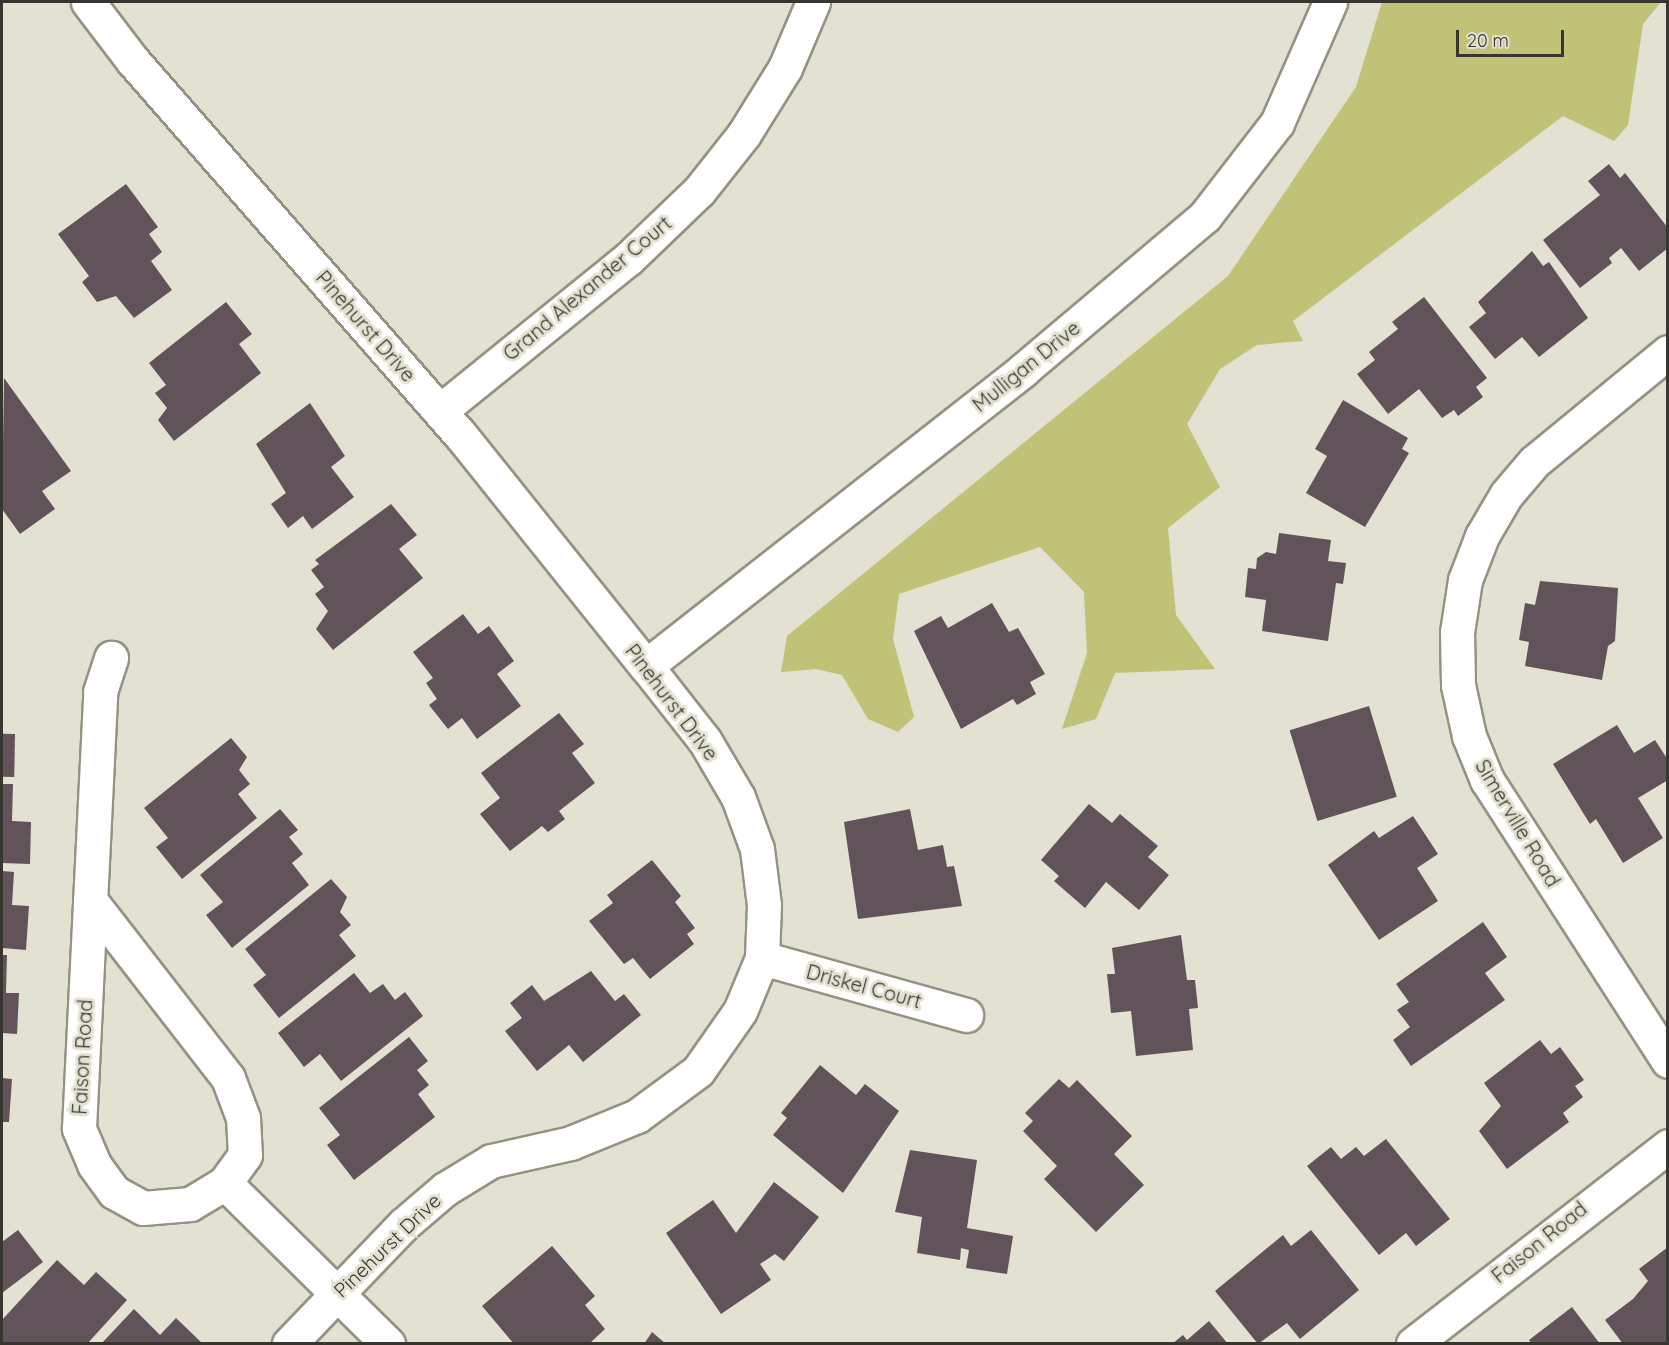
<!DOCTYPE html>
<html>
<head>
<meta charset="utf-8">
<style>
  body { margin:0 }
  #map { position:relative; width:1669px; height:1345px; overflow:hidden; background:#e3e1d1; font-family:Quicksand,sans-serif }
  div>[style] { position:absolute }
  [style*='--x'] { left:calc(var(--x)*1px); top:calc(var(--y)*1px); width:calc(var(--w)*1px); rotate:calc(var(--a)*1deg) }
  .green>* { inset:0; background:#bfc277 }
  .building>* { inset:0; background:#62535a; transform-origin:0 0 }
  .roads { filter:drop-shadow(2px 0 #959284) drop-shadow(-2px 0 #959284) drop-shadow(0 2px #959284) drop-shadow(0 -2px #959284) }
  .minor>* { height:33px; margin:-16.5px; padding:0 16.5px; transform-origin:16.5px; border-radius:16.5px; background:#fff }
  span { translate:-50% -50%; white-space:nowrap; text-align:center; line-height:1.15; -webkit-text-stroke:6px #e3e1d1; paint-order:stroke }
  .street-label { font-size:20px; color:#36352f }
  .frame { position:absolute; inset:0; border:3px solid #36352f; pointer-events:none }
  .scale { position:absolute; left:1456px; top:30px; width:108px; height:27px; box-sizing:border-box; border:3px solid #36352f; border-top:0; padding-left:8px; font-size:18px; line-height:21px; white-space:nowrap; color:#36352f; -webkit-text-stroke:4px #e3e1d1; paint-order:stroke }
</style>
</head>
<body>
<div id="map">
  <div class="green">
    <i style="clip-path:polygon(1382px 2px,1661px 2px,1643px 24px,1628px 125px,1614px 141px,1563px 116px,1293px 321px,1303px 341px,1257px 345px,1220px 369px,1187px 424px,1220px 487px,1168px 528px,1176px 615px,1215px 669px,1115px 673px,1096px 719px,1062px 729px,1087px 653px,1084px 592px,1040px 547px,899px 594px,893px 639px,914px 717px,898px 732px,868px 719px,842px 675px,816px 669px,781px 672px,787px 636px,1228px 276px,1356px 87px)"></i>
  </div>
  <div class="building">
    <i style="clip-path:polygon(1609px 164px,1620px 178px,1625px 173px,1668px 228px,1668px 248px,1639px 271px,1621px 248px,1609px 258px,1612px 263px,1580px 288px,1543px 240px,1600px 195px,1588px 181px)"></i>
    <i style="clip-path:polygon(126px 184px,158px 227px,149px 234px,162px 252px,151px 261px,172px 290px,134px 318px,116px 296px,97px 302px,82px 282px,89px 276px,58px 234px)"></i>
    <i style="clip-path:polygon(1532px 251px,1543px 266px,1549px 262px,1588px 318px,1539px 357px,1522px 337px,1495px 359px,1469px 327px,1486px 313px,1478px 302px)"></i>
    <i style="clip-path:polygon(1424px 297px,1487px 378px,1476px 387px,1483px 397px,1458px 416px,1454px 410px,1442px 418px,1419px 389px,1388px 414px,1357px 374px,1375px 360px,1369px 352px,1398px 329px,1392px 322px)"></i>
    <i style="clip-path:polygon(226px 302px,252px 334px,239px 344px,261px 373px,174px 441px,158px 420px,167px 408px,155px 393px,166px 385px,149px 363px)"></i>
    <i style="clip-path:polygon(4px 378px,71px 471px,42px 491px,55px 509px,20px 534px,2px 509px)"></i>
    <i style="clip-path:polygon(1343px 400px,1408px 438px,1402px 449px,1409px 453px,1365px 527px,1306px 493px,1327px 456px,1315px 449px)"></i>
    <i style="clip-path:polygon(310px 403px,345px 456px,331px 467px,354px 497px,312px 529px,303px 516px,288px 528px,271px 504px,286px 493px,256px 444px)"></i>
    <i style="clip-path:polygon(391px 504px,417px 535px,399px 549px,423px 578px,333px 650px,316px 629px,328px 611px,315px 594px,324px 587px,311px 570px,319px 564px,315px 560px)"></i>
    <i style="clip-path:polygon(1279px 533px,1331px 540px,1328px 561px,1346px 563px,1343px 584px,1336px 583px,1328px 641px,1262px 631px,1266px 600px,1245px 597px,1248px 568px,1256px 569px,1257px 558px,1266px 552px,1276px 554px)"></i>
    <i style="clip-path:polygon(1540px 581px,1618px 588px,1615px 641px,1608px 646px,1602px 680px,1525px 666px,1529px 642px,1519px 640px,1525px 603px,1535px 605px)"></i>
    <i style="clip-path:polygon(992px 603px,1009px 632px,1018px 628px,1045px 674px,1030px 682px,1036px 694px,1017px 705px,1013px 699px,961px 729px,914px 631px,941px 616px,948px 628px)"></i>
    <i style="clip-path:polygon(463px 614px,478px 634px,489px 626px,514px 661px,497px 674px,521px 706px,477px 739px,462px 718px,448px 729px,429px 705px,437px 699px,426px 683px,433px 678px,413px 652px)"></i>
    <i style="left:1369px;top:706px;width:95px;height:83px;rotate:73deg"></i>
    <i style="clip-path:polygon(559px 713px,584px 744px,572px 753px,595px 783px,559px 811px,565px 819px,548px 832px,542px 826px,510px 851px,480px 814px,500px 798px,481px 773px)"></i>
    <i style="clip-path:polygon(1617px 725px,1634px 753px,1655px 740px,1668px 760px,1668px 780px,1638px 798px,1663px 838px,1623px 863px,1596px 819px,1590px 824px,1553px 764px)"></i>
    <i style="left:15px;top:734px;width:43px;height:13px;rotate:91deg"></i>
    <i style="clip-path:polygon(231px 738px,247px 757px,239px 770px,250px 784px,238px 794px,257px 818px,182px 879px,156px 847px,168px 838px,144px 808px)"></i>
    <i style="clip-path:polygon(2px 784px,13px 784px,12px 821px,31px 822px,30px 864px,2px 863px)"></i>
    <i style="clip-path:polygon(1089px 804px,1112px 823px,1120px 814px,1158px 846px,1148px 857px,1169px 875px,1139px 910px,1106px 882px,1085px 908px,1054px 881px,1059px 876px,1041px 860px)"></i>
    <i style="clip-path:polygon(280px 809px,298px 830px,289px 837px,303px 854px,292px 863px,309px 885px,232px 948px,206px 915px,223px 902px,200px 875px)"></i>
    <i style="clip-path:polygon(910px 809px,918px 850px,943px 845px,947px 867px,954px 866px,962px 906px,858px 919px,844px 822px)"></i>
    <i style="clip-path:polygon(1413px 816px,1438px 854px,1417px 868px,1438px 901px,1379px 940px,1328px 865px,1374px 831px,1379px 838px)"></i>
    <i style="clip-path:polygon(652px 860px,681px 896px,675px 902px,695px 928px,687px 934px,694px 944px,650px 979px,633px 958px,624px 964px,589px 921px,613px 903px,607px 895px)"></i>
    <i style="clip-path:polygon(2px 871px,14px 872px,12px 905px,29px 906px,26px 950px,2px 948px)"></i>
    <i style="clip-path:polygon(331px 879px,347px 897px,340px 912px,351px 925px,339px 935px,356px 956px,279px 1018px,253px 985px,266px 975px,245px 949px)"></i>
    <i style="clip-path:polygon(1483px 922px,1507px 957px,1485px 973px,1505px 1000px,1411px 1066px,1393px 1040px,1410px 1027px,1397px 1010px,1409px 1002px,1396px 984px)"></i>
    <i style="clip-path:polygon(1181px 935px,1187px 980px,1195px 980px,1198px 1008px,1189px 1009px,1193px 1050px,1136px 1056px,1131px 1011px,1111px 1013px,1107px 974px,1115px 974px,1112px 948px)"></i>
    <i style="clip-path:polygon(2px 955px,7px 955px,6px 993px,19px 993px,17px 1034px,2px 1033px)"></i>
    <i style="clip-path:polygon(591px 971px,615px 1001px,624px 994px,641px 1015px,583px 1062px,569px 1045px,537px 1071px,505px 1031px,522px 1018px,510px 1003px,532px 985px,544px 1001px)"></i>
    <i style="clip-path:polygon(354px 973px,370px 993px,383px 984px,395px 1000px,405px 992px,423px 1016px,341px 1081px,320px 1054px,304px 1067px,278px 1033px)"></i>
    <i style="clip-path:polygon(409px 1037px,428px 1061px,417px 1070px,429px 1085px,418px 1094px,435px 1117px,354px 1180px,327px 1145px,340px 1135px,319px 1108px)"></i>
    <i style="clip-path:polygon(1540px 1040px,1551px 1054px,1560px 1047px,1584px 1080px,1575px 1086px,1583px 1097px,1563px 1113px,1569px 1122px,1507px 1169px,1479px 1131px,1501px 1106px,1484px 1083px)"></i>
    <i style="clip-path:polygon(820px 1065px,856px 1095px,865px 1084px,899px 1111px,843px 1193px,773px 1135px,787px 1118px,781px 1113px)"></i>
    <i style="clip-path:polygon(2px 1078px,12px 1079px,9px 1122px,2px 1122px)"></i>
    <i style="clip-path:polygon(1059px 1079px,1069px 1088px,1077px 1080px,1132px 1136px,1114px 1154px,1144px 1185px,1096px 1232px,1044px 1179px,1057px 1166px,1023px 1131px,1033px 1121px,1025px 1113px)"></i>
    <i style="clip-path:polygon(1386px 1139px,1450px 1219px,1416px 1246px,1406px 1233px,1379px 1255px,1307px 1166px,1331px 1147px,1341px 1159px,1356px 1147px,1364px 1156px)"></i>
    <i style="clip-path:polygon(910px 1150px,977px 1160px,967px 1228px,1013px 1236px,1007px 1274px,966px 1268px,969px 1250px,961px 1248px,960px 1260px,917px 1253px,922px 1217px,895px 1212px)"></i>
    <i style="clip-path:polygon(774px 1182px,819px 1217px,784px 1261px,775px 1254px,760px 1264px,771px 1280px,721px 1314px,666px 1233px,713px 1200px,736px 1233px)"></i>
    <i style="clip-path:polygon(18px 1230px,43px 1262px,2px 1293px,2px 1242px)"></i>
    <i style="clip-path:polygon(1311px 1230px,1359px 1290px,1300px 1339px,1287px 1323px,1258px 1344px,1215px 1291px,1283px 1235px,1291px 1246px)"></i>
    <i style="clip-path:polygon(552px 1246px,595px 1296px,585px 1305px,605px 1329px,589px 1344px,514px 1344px,482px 1306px)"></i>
    <i style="clip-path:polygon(1668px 1247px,1668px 1344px,1623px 1344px,1605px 1320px,1633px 1299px,1648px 1281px,1639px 1269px)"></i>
    <i style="clip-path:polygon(57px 1260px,84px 1285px,96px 1272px,127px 1300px,87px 1344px,2px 1344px,2px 1320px)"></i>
    <i style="clip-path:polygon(1572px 1307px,1600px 1344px,1532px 1344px,1529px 1340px)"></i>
    <i style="clip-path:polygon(134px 1309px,160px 1335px,176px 1318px,203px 1344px,101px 1344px)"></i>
    <i style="clip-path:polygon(1209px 1321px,1228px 1344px,1172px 1344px,1183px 1335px,1187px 1340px)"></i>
    <i style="clip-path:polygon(652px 1332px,666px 1344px,644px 1344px)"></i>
  </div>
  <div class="roads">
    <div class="minor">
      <i style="--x:88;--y:2;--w:74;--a:52.7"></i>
      <i style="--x:133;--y:61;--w:495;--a:48.8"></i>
      <i style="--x:459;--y:433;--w:299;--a:51.3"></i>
      <i style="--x:646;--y:666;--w:95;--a:51.8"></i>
      <i style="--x:705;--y:741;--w:65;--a:59.5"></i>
      <i style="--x:738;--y:797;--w:55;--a:69.9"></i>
      <i style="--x:757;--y:849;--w:56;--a:82.9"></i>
      <i style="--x:764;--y:905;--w:53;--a:92.2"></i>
      <i style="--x:762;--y:958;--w:57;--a:112.5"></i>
      <i style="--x:740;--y:1011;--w:73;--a:125"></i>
      <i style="--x:698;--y:1071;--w:76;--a:143.6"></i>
      <i style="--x:637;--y:1116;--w:71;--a:157.8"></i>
      <i style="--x:571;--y:1143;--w:82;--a:167.3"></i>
      <i style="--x:491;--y:1161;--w:54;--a:148.7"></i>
      <i style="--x:445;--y:1189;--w:55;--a:139.4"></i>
      <i style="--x:403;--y:1225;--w:165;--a:133.8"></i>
      <i style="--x:1668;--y:352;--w:173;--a:140.6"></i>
      <i style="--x:1534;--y:462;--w:43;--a:130.3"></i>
      <i style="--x:1506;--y:495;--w:48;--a:120.3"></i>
      <i style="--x:1482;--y:536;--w:47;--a:111.1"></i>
      <i style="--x:1465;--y:580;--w:53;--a:98.7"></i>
      <i style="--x:1457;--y:632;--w:53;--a:88.9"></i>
      <i style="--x:1458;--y:685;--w:52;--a:77.8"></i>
      <i style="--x:1469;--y:736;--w:48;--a:67.8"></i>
      <i style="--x:1487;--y:780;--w:334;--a:57.2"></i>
      <i style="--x:440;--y:411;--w:242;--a:-39"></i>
      <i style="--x:628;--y:259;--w:98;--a:-43.8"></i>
      <i style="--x:699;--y:191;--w:73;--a:-51.7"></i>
      <i style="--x:744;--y:134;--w:78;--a:-58.2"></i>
      <i style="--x:785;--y:68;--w:72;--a:-67"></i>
      <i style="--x:646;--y:666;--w:479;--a:-38.1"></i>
      <i style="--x:1023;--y:370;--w:238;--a:-40.2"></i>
      <i style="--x:1205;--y:216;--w:118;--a:-52.3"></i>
      <i style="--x:1277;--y:123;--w:132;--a:-66.3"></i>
      <i style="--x:90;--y:900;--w:225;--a:52.2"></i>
      <i style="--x:228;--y:1078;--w:43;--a:69.4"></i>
      <i style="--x:243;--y:1118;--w:37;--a:87"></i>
      <i style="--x:245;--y:1155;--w:34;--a:126"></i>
      <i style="--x:225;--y:1183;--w:41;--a:149"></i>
      <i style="--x:190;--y:1204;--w:47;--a:175.1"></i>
      <i style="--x:143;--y:1208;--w:33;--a:-151"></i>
      <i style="--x:114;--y:1192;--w:34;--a:-126"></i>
      <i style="--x:94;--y:1164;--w:39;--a:-113"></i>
      <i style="--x:79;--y:1128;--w:437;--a:-87.2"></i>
      <i style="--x:100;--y:692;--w:36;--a:-72"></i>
      <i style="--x:762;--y:958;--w:212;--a:15.6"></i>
      <i style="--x:225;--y:1183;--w:229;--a:44.6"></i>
      <i style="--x:1413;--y:1344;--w:323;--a:-37.8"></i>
    </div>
  </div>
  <div class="street-label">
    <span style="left:587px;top:288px;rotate:-40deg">Grand Alexander Court</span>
    <span style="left:366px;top:326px;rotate:49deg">Pinehurst Drive</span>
    <span style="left:1026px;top:366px;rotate:-39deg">Mulligan Drive</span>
    <span style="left:672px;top:702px;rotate:53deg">Pinehurst Drive</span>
    <span style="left:1518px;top:823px;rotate:59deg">Simerville Road</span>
    <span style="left:864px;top:986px;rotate:15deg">Driskel Court</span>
    <span style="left:82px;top:1057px;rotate:-87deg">Faison Road</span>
    <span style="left:1539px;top:1242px;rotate:-39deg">Faison Road</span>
    <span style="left:387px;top:1245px;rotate:-44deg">Pinehurst Drive</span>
  </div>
  <div class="frame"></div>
  <div class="scale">20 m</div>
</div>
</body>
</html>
